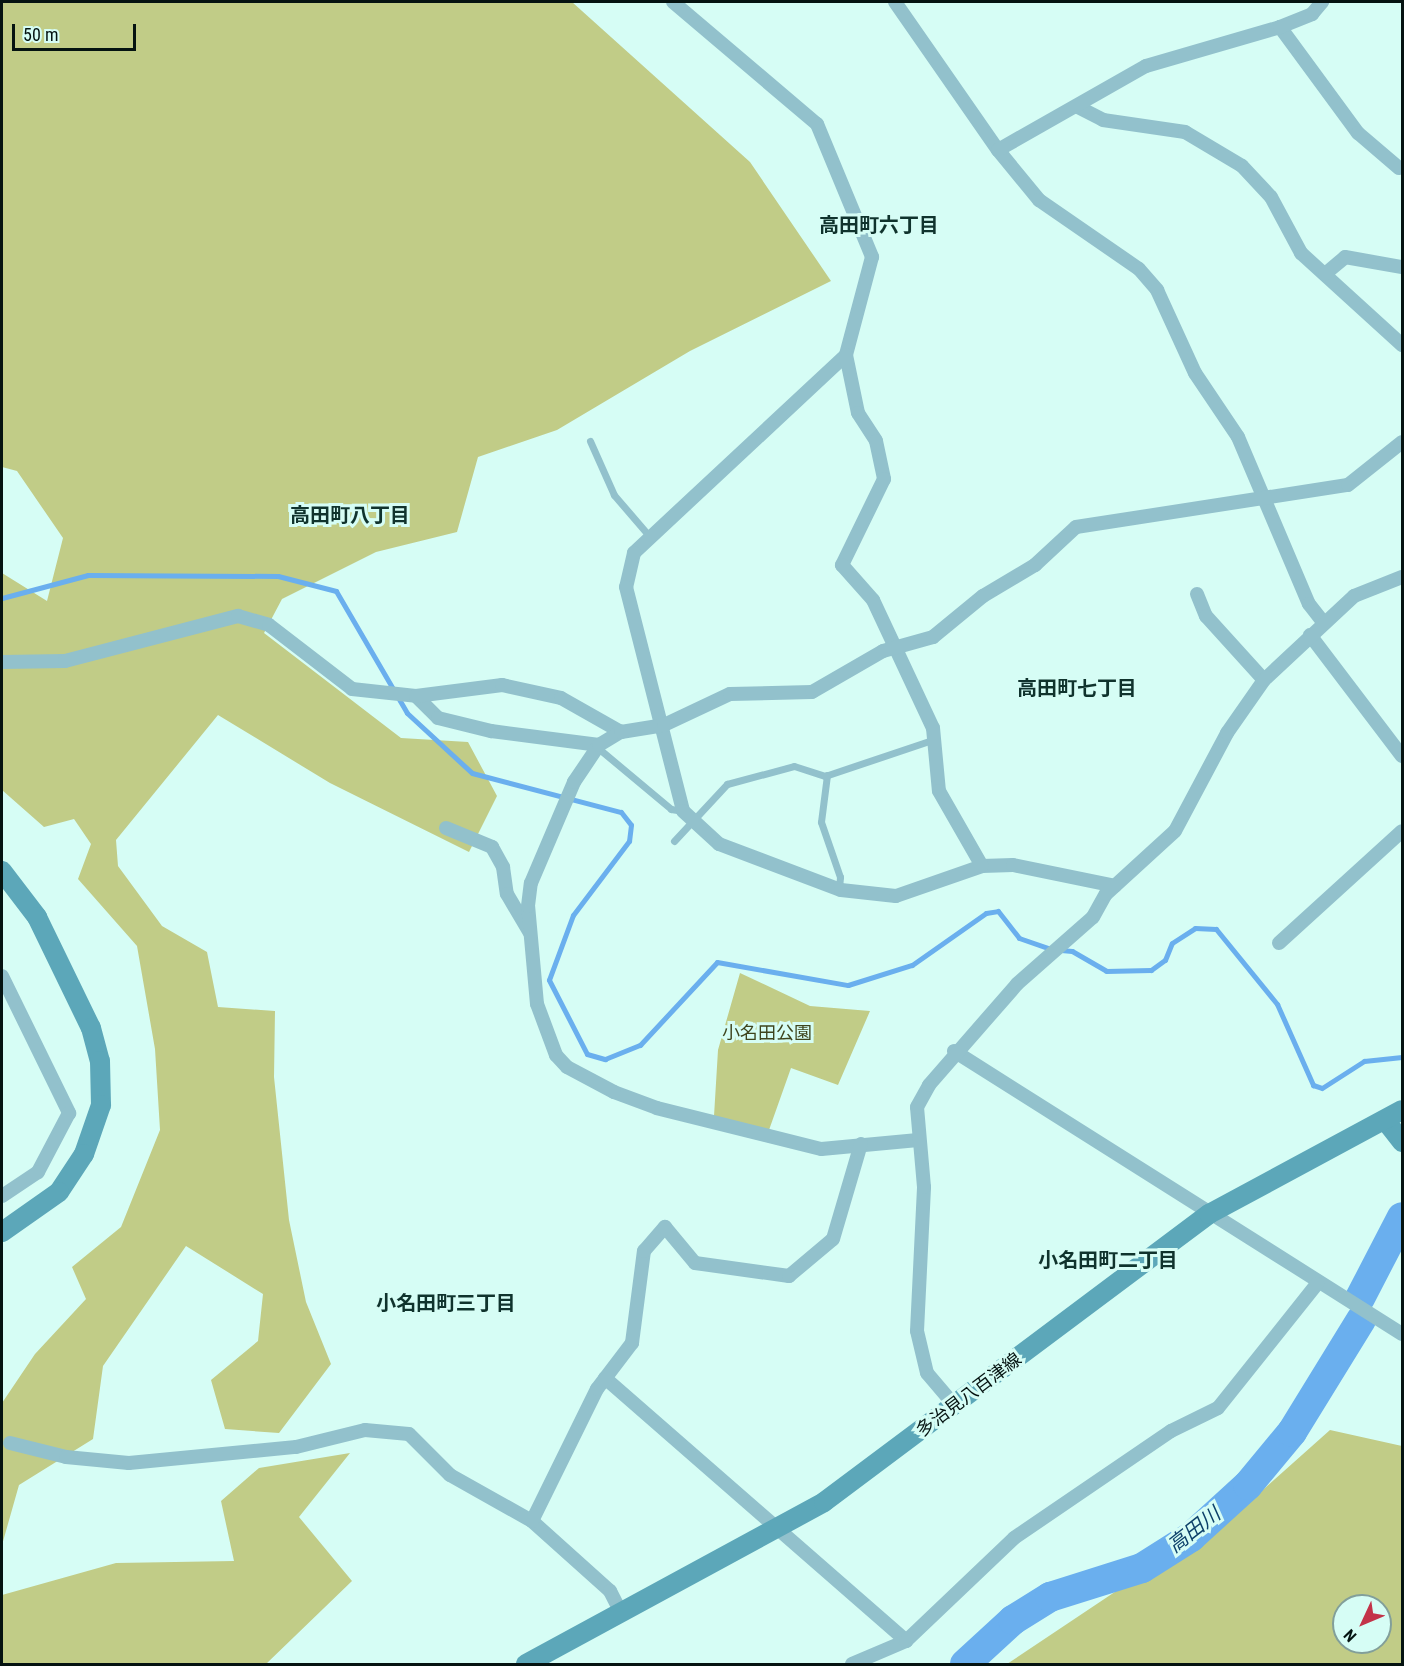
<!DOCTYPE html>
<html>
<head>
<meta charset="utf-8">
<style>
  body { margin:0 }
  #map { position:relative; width:1404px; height:1666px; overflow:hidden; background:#d6fdf5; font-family:"Roboto Condensed","Noto Sans JP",sans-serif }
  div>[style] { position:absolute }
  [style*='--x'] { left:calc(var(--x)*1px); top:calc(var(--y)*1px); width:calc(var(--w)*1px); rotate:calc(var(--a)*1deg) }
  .green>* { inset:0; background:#c1cc87 }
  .stream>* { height:5px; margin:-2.5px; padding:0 2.5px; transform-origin:2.5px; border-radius:2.5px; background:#6aafee }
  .river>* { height:30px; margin:-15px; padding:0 15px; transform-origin:15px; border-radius:15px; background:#6aafee }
  .lane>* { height:7px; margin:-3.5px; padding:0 3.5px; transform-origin:3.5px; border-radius:3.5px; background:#92c1cc }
  .street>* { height:14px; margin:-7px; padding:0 7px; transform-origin:7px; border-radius:7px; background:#92c1cc }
  .secondary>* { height:20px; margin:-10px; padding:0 10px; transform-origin:10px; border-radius:10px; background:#5ca7b9 }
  span { translate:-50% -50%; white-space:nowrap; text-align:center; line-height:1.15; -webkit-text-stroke:6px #d6fdf5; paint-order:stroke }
  .park-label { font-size:18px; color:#3e441d }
  .street-label { font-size:18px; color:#051311 }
  .neighbourhood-label { font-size:20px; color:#10332d; font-weight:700 }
  .water-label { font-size:20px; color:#0d416a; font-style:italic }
  .frame { position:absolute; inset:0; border:3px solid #051311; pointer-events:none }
  .north { position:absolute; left:1332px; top:1594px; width:60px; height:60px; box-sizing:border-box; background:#d6fdf5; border:2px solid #829f9a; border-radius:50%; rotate:226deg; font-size:16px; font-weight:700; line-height:24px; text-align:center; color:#051311 }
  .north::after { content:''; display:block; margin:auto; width:21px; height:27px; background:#c33349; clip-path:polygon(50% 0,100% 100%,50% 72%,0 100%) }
  .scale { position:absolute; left:12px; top:24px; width:124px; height:27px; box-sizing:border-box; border:3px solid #051311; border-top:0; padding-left:8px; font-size:18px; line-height:21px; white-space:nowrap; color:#051311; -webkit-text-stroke:4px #d6fdf5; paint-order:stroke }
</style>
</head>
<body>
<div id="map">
  <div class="green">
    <i style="clip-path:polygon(2px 2px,572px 2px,750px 162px,831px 281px,690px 351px,557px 430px,478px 457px,457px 532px,376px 552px,282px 599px,264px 633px,401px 738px,468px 742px,497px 796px,469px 852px,330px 783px,218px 715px,116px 840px,118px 866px,162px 926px,207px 952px,218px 1007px,275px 1011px,274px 1077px,289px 1220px,306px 1302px,331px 1364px,279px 1433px,225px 1429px,211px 1380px,258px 1341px,263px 1294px,186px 1246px,103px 1366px,93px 1439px,19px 1485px,2px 1545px,2px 1403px,35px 1354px,86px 1299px,72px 1267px,121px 1227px,160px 1130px,155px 1049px,137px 946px,78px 879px,91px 844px,74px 819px,44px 827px,2px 790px,2px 573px,47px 601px,63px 538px,17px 471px,2px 467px)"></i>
    <i style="clip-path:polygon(740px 973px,810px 1006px,870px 1011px,838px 1085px,791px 1068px,769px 1130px,714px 1116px,718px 1050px)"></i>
    <i style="clip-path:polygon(evenodd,1330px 1430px,1402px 1446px,1402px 1664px,1007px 1664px,1248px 1503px,1330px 1430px,1344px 1606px,1380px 1606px,1380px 1642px,1344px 1642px,1344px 1606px)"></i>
    <i style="clip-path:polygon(350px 1453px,299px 1517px,352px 1581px,266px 1664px,2px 1664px,2px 1595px,116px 1563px,234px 1561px,221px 1501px,259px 1468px)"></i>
  </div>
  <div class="stream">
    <i style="--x:2;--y:598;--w:89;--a:-15"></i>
    <i style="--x:88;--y:575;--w:190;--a:0.3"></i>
    <i style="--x:278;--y:576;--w:60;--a:14.5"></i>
    <i style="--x:336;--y:591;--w:141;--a:59.8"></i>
    <i style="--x:407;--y:713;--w:88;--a:42.7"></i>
    <i style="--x:472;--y:773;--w:154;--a:14.7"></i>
    <i style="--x:621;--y:812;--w:16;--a:52"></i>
    <i style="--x:631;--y:825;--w:16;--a:97"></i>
    <i style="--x:629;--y:841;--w:93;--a:127.1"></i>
    <i style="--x:573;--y:915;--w:69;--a:110.3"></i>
    <i style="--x:549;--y:980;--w:83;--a:62.8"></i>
    <i style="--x:587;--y:1054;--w:19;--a:16"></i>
    <i style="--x:605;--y:1059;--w:38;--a:-22"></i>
    <i style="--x:640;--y:1045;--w:113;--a:-47.1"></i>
    <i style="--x:717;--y:962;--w:133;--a:10"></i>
    <i style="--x:848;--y:985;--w:67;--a:-17.4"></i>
    <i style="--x:912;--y:965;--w:90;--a:-35.1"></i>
    <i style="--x:986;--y:913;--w:12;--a:-9"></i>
    <i style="--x:998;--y:911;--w:34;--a:52"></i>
    <i style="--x:1019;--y:938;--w:34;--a:19"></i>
    <i style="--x:1061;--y:950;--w:11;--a:5"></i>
    <i style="--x:1072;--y:951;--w:39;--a:30"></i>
    <i style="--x:1106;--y:971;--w:45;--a:-1.3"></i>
    <i style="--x:1151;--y:970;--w:17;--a:-36"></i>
    <i style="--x:1165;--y:960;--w:18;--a:-68"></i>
    <i style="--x:1172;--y:943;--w:27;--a:-33"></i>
    <i style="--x:1195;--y:928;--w:21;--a:3"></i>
    <i style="--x:1216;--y:929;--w:97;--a:50.9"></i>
    <i style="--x:1277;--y:1004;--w:89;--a:66"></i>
    <i style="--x:1313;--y:1085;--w:9;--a:18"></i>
    <i style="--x:1322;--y:1088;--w:50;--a:-32.7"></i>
    <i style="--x:1364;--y:1061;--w:38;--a:-6"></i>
  </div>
  <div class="river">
    <i style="--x:1360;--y:1298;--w:91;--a:-62.6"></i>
    <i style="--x:965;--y:1664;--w:65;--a:-42.5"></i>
    <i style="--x:1013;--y:1620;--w:44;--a:-31.9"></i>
    <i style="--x:1050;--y:1597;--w:96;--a:-17.5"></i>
    <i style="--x:1142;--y:1568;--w:58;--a:-32.3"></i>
    <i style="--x:1191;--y:1537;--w:77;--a:-42.4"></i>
    <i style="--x:1248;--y:1485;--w:69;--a:-50.3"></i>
    <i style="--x:1292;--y:1432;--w:132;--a:-58.4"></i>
  </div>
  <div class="lane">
    <i style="--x:590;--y:441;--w:59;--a:66"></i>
    <i style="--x:614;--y:495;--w:57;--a:49.3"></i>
    <i style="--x:598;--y:748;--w:95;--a:39.9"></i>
    <i style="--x:671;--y:809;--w:11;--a:10"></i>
    <i style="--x:827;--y:775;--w:47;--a:97.3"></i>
    <i style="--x:821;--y:822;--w:58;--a:70.9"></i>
    <i style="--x:840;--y:877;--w:12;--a:95"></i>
    <i style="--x:674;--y:841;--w:78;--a:-47.1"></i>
    <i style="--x:727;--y:784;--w:69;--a:-15"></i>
    <i style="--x:794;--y:766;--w:33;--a:18"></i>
    <i style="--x:825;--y:776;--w:113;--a:-18.6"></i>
  </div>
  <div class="street">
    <i style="--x:673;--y:2;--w:189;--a:40.3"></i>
    <i style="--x:817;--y:124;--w:144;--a:67.5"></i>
    <i style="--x:872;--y:257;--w:101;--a:104.9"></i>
    <i style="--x:846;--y:355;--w:290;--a:137"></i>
    <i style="--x:634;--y:553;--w:35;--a:103"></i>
    <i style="--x:626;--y:587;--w:231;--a:75.7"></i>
    <i style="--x:683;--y:811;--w:49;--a:42.5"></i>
    <i style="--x:719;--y:844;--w:130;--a:20.7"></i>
    <i style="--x:841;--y:890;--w:55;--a:6.2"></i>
    <i style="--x:896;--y:896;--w:91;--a:-19.2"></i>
    <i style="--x:982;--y:866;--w:31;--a:-2"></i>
    <i style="--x:1013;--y:865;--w:104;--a:11.6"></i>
    <i style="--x:895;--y:2;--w:180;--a:55.2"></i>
    <i style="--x:998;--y:150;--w:65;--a:50.6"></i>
    <i style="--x:1039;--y:200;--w:121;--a:34.6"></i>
    <i style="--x:1139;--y:269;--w:28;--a:49"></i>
    <i style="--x:1157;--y:290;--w:91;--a:65.4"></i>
    <i style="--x:1195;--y:373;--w:77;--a:56.1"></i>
    <i style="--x:1238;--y:437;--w:181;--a:67"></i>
    <i style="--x:1309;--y:604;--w:24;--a:52"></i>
    <i style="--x:1280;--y:27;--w:132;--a:53.7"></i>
    <i style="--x:1358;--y:133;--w:54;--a:40.5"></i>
    <i style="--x:1078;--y:107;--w:28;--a:27"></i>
    <i style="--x:1103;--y:120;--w:83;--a:8.3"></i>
    <i style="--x:1185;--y:132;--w:66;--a:30.8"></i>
    <i style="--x:1242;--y:166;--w:42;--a:46.9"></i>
    <i style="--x:1271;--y:197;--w:64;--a:61.8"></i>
    <i style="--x:1301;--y:253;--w:137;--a:42.3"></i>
    <i style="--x:998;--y:150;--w:170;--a:-29.6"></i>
    <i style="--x:1146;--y:66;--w:140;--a:-16.2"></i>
    <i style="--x:1280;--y:27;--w:35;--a:-22"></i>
    <i style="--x:1312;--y:14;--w:16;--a:-50"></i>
    <i style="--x:1325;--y:274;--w:26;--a:-40"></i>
    <i style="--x:1345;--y:257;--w:58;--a:10"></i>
    <i style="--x:846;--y:355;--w:59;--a:78.3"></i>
    <i style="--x:858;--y:413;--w:33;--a:57"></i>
    <i style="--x:876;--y:441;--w:39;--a:78"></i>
    <i style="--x:884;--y:479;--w:96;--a:116"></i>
    <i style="--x:842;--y:565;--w:47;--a:48.5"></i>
    <i style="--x:873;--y:600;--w:141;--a:64.9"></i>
    <i style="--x:933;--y:728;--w:63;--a:84.6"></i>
    <i style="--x:939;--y:791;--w:86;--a:60.2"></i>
    <i style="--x:1197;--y:594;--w:24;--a:68"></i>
    <i style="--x:1206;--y:616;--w:86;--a:47.8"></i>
    <i style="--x:1310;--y:635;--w:152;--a:52.8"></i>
    <i style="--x:2;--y:662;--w:63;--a:-0.9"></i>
    <i style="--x:65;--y:661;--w:179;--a:-14.6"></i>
    <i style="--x:238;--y:616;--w:32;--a:16"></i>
    <i style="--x:269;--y:625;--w:105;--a:37.6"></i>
    <i style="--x:352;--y:689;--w:64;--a:6.2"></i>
    <i style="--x:416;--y:696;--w:31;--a:45"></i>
    <i style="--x:438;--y:718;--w:55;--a:13.8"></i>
    <i style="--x:491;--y:731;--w:109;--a:7.4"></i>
    <i style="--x:416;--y:696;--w:87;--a:-7.3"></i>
    <i style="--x:502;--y:685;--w:60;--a:12.4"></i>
    <i style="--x:561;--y:698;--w:69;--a:29.5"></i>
    <i style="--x:446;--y:828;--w:50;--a:22.4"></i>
    <i style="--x:492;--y:847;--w:23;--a:61"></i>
    <i style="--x:503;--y:867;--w:27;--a:82"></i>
    <i style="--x:507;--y:894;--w:45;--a:59.5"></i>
    <i style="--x:1279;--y:943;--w:166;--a:-42.3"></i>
    <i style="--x:2;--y:976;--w:153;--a:63.9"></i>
    <i style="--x:69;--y:1113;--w:67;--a:117.7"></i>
    <i style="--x:38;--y:1172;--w:43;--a:146.3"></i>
    <i style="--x:954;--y:1051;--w:530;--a:32.28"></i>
    <i style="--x:918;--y:1140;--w:97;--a:174.7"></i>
    <i style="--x:821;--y:1149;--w:169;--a:-166"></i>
    <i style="--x:657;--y:1108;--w:46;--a:-159.6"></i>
    <i style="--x:614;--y:1092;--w:53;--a:-152"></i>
    <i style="--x:567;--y:1067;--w:16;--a:-133"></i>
    <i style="--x:556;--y:1055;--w:54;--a:-110.4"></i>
    <i style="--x:537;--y:1004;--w:98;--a:-95.2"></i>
    <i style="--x:528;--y:906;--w:23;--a:-83"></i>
    <i style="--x:531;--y:883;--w:110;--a:-66.9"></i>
    <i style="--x:574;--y:782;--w:45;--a:-56"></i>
    <i style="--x:599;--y:745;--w:26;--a:-31"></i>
    <i style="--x:621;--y:732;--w:44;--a:-9.2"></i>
    <i style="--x:664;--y:725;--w:73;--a:-25.2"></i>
    <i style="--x:730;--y:694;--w:82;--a:-1.4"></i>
    <i style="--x:812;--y:692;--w:82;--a:-30"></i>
    <i style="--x:883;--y:651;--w:52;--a:-15.6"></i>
    <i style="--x:933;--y:637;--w:65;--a:-39.4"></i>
    <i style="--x:983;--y:596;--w:61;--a:-30.8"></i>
    <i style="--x:1035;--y:565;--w:56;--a:-42.8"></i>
    <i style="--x:1076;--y:527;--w:275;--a:-8.8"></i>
    <i style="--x:1348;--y:485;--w:69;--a:-38.5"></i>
    <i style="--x:605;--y:1378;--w:400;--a:41.1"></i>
    <i style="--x:955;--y:1406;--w:43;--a:-130.3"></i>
    <i style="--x:927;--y:1373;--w:43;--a:-103.4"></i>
    <i style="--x:917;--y:1331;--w:144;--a:-87.2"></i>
    <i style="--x:924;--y:1187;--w:80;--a:-95"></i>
    <i style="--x:917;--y:1107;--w:25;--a:-61"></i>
    <i style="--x:929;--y:1085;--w:134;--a:-48.9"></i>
    <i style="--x:1017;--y:984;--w:101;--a:-41.4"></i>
    <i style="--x:1093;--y:917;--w:26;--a:-61"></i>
    <i style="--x:1106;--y:894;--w:93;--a:-42.4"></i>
    <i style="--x:1175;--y:831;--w:111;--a:-62"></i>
    <i style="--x:1227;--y:733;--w:65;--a:-55.1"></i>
    <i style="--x:1264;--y:680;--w:123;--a:-43"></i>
    <i style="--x:1354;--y:596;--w:52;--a:-21.6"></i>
    <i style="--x:10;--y:1443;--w:58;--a:14"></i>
    <i style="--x:66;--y:1457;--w:63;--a:5.4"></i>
    <i style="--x:129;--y:1463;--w:168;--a:-5.5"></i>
    <i style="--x:296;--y:1447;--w:71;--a:-13.8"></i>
    <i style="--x:365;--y:1430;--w:44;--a:5.2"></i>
    <i style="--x:409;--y:1434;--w:58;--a:45"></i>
    <i style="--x:450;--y:1475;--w:94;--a:29.3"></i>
    <i style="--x:532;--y:1521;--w:105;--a:41.9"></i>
    <i style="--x:610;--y:1591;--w:25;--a:63"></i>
    <i style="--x:532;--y:1521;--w:147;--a:-63.8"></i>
    <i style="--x:597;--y:1389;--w:58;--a:-52.7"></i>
    <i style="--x:632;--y:1343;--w:93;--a:-82.6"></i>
    <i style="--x:644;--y:1251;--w:32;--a:-49"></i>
    <i style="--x:665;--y:1227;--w:47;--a:50.2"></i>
    <i style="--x:695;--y:1263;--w:95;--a:7.9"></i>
    <i style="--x:789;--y:1276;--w:57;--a:-40.1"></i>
    <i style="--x:833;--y:1239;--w:99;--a:-73.6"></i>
    <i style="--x:852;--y:1664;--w:59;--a:-23.1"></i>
    <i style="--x:906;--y:1641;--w:149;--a:-43.6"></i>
    <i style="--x:1014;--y:1538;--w:190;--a:-34.3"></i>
    <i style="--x:1171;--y:1431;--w:52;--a:-26.1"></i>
    <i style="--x:1218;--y:1408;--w:159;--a:-51.4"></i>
  </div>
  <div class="secondary">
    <i style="--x:2;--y:871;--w:58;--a:52.7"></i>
    <i style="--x:37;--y:917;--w:123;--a:64.1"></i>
    <i style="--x:91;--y:1028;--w:34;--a:75"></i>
    <i style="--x:100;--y:1061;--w:44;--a:88.7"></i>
    <i style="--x:101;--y:1105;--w:52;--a:109.1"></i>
    <i style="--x:84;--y:1154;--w:45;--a:123.3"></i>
    <i style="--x:59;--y:1192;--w:70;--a:144.9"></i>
    <i style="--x:1385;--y:1120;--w:28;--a:52"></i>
    <i style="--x:526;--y:1664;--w:339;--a:-28.5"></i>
    <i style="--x:824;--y:1502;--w:481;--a:-36.8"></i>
    <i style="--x:1209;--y:1214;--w:219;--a:-28.3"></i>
  </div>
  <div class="park-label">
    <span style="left:767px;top:1033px">小名田公園</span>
  </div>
  <div class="street-label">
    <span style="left:969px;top:1395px;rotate:-37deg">多治見八百津線</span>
  </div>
  <div class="neighbourhood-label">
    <span style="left:879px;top:225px">高田町六丁目</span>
    <span style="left:350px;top:515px">高田町八丁目</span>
    <span style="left:1077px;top:688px">高田町七丁目</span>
    <span style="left:1108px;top:1260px">小名田町二丁目</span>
    <span style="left:446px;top:1303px">小名田町三丁目</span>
  </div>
  <div class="water-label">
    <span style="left:1194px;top:1530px;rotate:-38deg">高田川</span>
  </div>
  <div class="frame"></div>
  <div class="north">N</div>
  <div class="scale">50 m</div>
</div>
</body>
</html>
